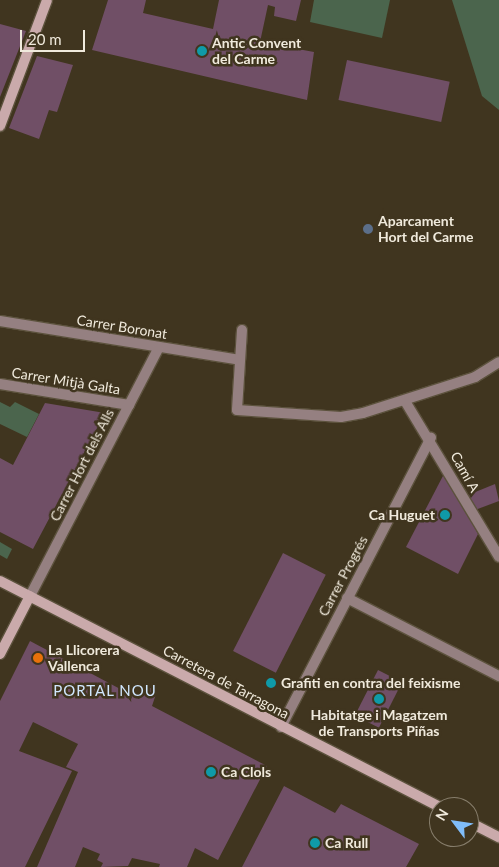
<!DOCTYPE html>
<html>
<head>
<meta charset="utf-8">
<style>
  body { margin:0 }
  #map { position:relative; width:499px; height:867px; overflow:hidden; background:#40351f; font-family:Lato,sans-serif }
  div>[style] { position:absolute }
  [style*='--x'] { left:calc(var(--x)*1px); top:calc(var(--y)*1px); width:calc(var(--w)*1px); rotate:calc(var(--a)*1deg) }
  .green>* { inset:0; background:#4b654d }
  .building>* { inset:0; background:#704f66; transform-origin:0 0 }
  .roads { filter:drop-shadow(1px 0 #5c523d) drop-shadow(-1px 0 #5c523d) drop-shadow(0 1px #5c523d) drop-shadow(0 -1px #5c523d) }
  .pedestrian>* { height:10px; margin:-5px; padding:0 5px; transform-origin:5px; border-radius:5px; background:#958081 }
  .minor>* { height:10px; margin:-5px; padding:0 5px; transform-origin:5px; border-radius:5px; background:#958081 }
  .secondary>* { height:10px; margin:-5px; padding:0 5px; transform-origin:5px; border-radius:5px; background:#caaaab }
  .dots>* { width:14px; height:14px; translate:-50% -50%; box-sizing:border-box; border:2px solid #40351f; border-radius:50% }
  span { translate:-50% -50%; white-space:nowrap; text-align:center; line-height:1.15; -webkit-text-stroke:5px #40351f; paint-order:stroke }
  .poi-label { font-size:14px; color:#f0eadc; font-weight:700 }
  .left { translate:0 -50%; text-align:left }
  .right { translate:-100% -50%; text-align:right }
  .street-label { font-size:14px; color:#f0eadc }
  .neighbourhood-label { font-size:15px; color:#d1e7fe; letter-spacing:1px }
  .north { position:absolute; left:429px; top:797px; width:50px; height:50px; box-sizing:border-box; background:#40351f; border:1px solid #867d6b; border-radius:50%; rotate:301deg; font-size:14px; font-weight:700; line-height:20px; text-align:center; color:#f0eadc }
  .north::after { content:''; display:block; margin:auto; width:18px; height:22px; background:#80bdfa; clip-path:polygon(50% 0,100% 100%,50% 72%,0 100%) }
  .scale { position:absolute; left:20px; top:30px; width:65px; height:22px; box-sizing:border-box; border:2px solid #f0eadc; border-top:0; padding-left:6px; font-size:15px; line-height:18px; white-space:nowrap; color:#f0eadc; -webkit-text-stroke:4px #40351f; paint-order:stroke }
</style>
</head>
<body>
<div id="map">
  <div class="green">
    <i style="clip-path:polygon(314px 0,390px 0,382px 38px,310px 22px)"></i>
    <i style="clip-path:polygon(452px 0,499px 0,499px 110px,482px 96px)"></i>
    <i style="clip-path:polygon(0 402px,10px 407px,15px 402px,39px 414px,27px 437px,0 424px)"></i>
    <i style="clip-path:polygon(0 542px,12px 549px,7px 559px,0 555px)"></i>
  </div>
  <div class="building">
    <i style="clip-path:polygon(108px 0,146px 0,143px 13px,213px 29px,219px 0,301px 0,296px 21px,274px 16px,275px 7px,268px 5px,260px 42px,314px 52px,307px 100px,92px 50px)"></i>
    <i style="clip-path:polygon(0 24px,26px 31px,0 97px)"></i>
    <i style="clip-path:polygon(37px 56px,73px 65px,57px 112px,49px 110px,39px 139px,9px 128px)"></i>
    <i style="left:347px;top:60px;width:105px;height:41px;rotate:12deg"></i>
    <i style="clip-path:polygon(45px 403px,105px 413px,33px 549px,0 532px,0 458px,13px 465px)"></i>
    <i style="clip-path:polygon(445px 472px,478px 534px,458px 574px,406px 547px)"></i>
    <i style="clip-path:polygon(495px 484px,499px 501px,475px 510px,468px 495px)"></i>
    <i style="left:283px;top:553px;width:48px;height:110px;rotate:27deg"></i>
    <i style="clip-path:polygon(30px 641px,139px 699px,146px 686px,157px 691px,152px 706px,267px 766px,218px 860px,195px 848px,187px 867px,159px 867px,160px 864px,132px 858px,128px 866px,101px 867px,103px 863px,97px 860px,100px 854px,83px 847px,75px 867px,37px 867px,78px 772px,66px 767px,78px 744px,33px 722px,19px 751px,72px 771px,25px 867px,0 867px,0 701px)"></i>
    <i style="left:378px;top:670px;width:27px;height:51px;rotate:27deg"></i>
    <i style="clip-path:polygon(284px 786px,335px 813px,341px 804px,419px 844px,406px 867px,242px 867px)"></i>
  </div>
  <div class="roads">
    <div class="pedestrian">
      <i style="--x:0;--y:384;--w:131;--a:9.2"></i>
    </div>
    <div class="minor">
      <i style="--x:0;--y:321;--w:243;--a:9.2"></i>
      <i style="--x:242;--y:330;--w:80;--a:93.6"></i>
      <i style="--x:237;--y:410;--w:104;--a:3.9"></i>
      <i style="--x:341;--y:417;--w:22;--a:-10"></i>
      <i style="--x:363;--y:413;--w:118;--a:-17.8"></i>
      <i style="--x:475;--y:377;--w:28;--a:-32"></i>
      <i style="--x:405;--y:401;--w:182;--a:58.9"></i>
      <i style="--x:30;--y:596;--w:280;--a:-62.6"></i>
      <i style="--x:347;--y:598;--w:171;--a:27.2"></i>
      <i style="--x:281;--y:727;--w:326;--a:-62.6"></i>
    </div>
    <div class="secondary">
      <i style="--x:0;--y:126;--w:134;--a:-69.5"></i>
      <i style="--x:0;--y:581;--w:494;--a:27.2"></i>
      <i style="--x:0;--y:654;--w:65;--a:-62.7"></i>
      <i style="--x:469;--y:822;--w:34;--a:27"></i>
    </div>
  </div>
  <div class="dots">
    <i style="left:202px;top:51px;background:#0f9aa8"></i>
    <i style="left:368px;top:229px;background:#5c6f8a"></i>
    <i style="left:445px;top:515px;background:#0f9aa8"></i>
    <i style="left:38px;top:658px;background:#e8710a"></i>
    <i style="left:271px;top:683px;background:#0f9aa8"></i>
    <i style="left:379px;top:699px;background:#0f9aa8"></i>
    <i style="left:211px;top:772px;background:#0f9aa8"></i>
    <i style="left:315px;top:843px;background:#0f9aa8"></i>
  </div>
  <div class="poi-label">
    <span class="left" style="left:212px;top:51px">Antic Convent<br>del Carme</span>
    <span class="left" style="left:378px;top:229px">Aparcament<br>Hort del Carme</span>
    <span class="right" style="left:435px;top:515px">Ca Huguet</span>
    <span class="left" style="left:48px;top:658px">La Llicorera<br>Vallenca</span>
    <span class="left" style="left:281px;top:683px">Grafiti en contra del feixisme</span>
    <span style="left:379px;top:723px">Habitatge i Magatzem<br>de Transports Piñas</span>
    <span class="left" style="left:221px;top:772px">Ca Clols</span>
    <span class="left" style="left:325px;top:843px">Ca Rull</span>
  </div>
  <div class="street-label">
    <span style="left:122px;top:327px;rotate:9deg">Carrer Boronat</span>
    <span style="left:66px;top:381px;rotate:9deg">Carrer Mitjà Galta</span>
    <span style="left:82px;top:465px;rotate:-63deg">Carrer Hort dels Alls</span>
    <span style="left:465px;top:472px;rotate:61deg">Camí A</span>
    <span style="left:343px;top:576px;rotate:-62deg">Carrer Progrés</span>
    <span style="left:226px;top:682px;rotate:28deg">Carretera de Tarragona</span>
  </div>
  <div class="neighbourhood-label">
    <span style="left:105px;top:691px">PORTAL NOU</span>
  </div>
  <div class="north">N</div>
  <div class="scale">20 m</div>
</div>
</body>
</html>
